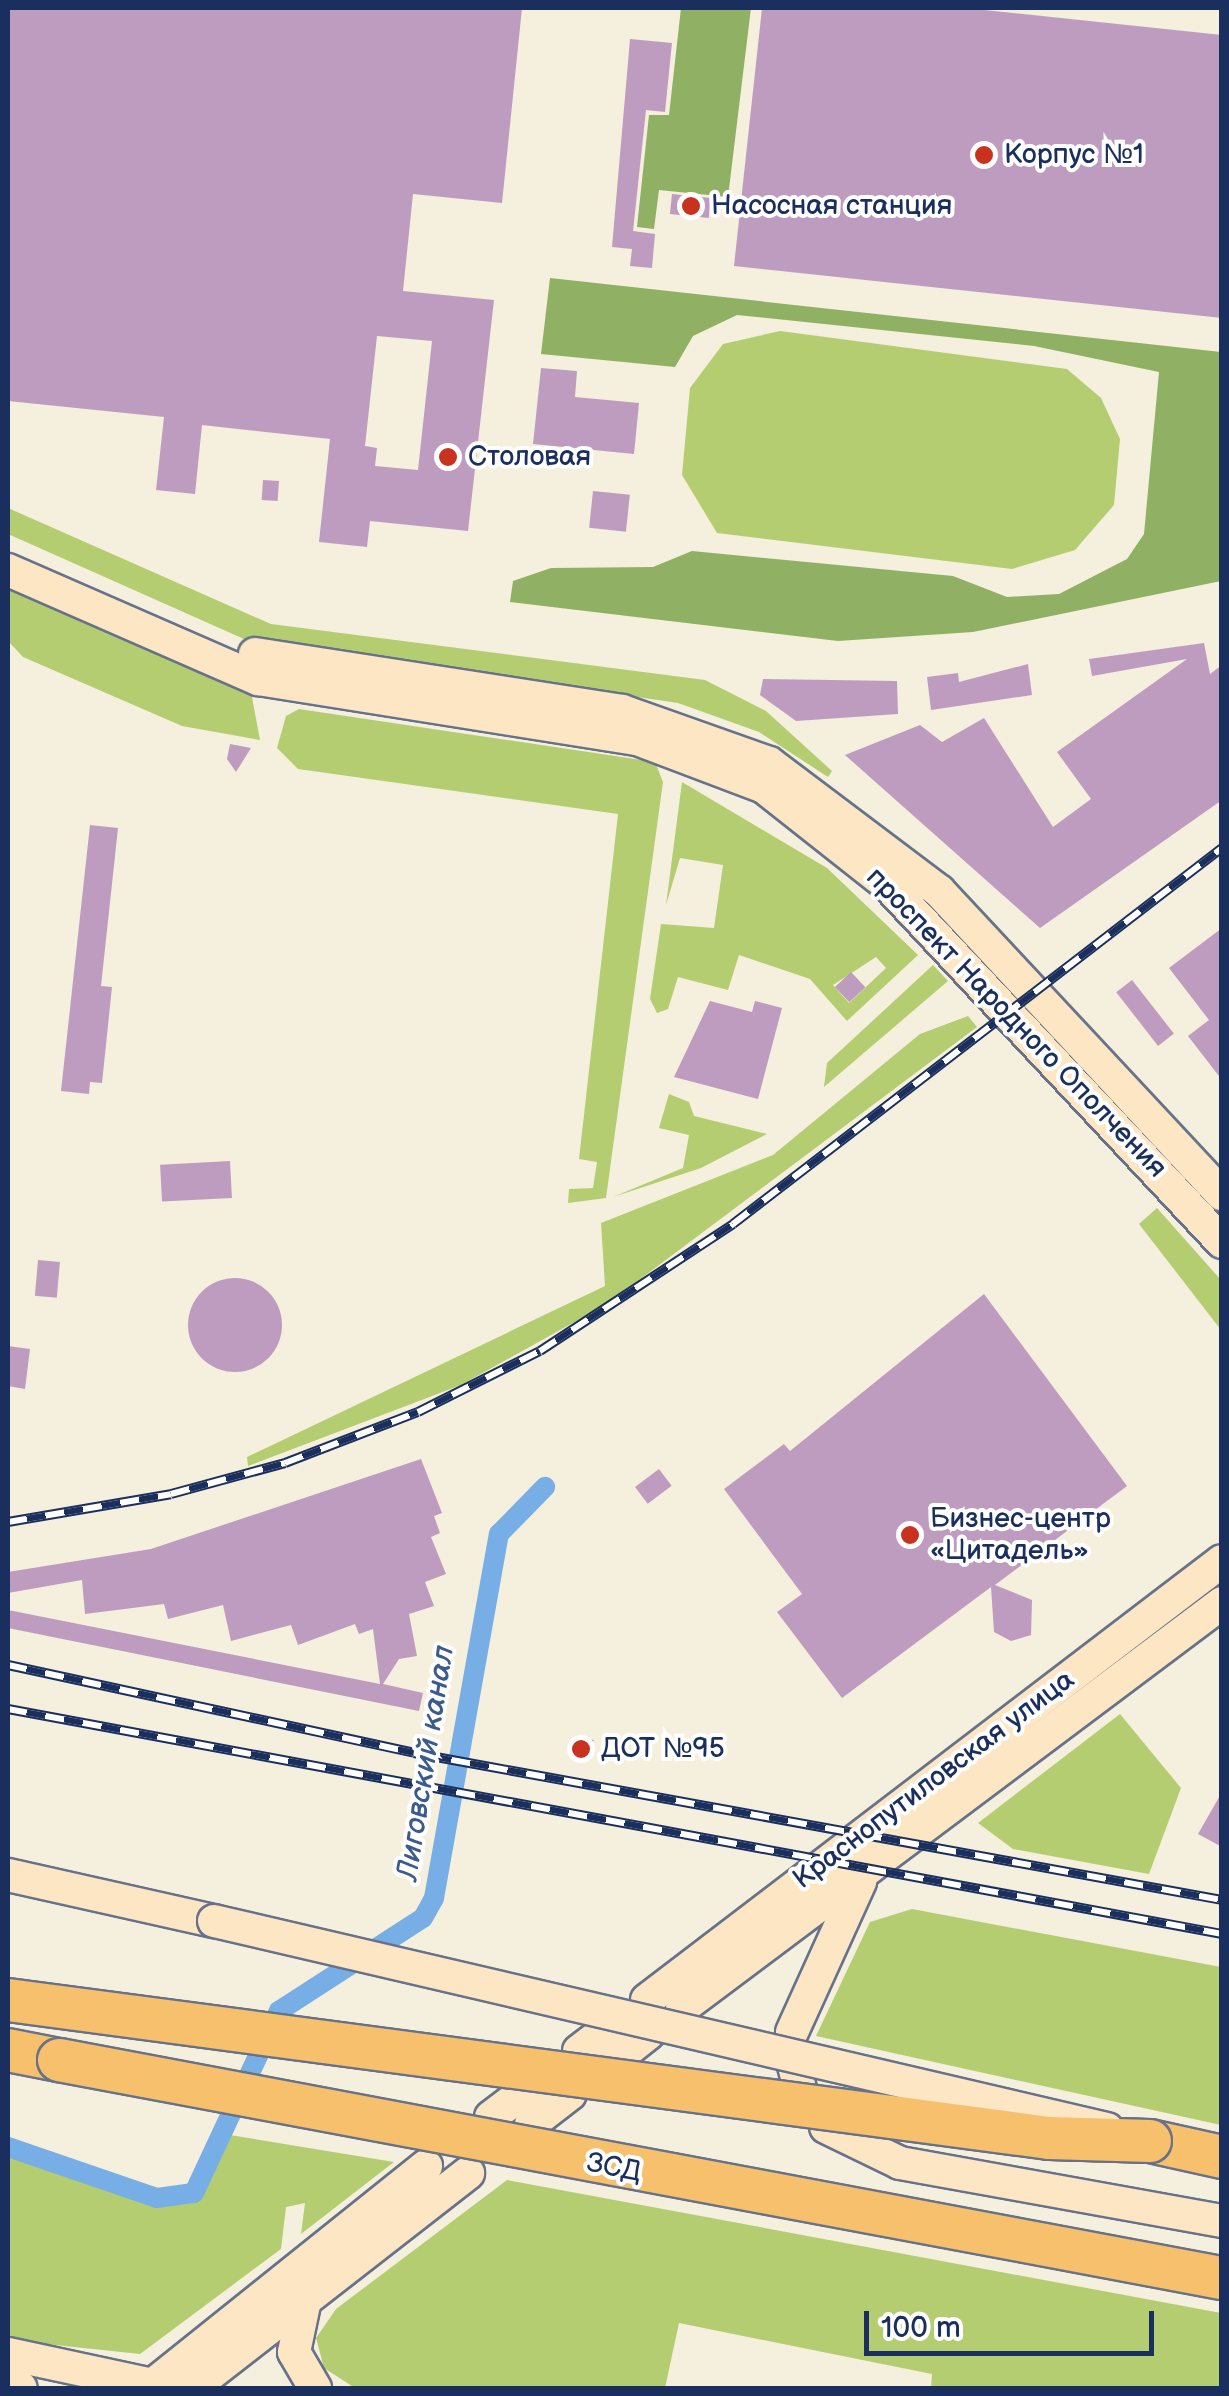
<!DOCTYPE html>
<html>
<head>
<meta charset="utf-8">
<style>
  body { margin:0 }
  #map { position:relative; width:1229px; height:2396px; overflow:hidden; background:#f5efdd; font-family:"Balsamiq Sans",sans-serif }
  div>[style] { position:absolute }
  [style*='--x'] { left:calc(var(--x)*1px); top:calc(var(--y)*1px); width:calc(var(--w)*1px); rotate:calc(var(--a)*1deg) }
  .green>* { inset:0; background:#b5cd71 }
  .forest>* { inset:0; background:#90b063 }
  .canal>* { height:20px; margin:-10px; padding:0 10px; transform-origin:10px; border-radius:10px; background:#76aee5 }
  .building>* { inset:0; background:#be9cc0; transform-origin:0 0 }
  .round { border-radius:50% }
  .roads { filter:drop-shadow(2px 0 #67728a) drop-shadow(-2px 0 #67728a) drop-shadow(0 2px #67728a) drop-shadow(0 -2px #67728a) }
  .secondary>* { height:32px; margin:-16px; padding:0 16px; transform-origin:16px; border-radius:16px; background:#fce6c4 }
  .motorway>* { height:42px; margin:-21px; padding:0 21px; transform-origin:21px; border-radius:21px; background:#f7c06c }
  .rail>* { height:10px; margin-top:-5px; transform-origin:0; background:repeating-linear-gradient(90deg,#fff 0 19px,#1b2f5e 0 38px); box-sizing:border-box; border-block:2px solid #1b2f5e }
  .bridges { filter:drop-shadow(2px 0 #67728a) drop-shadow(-2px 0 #67728a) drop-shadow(0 2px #67728a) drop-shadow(0 -2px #67728a) }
  .secondary-bridge>* { height:32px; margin:-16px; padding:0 16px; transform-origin:16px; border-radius:16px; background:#fce6c4 }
  .motorway-bridge>* { height:42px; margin:-21px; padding:0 21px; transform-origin:21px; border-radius:21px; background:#f7c06c }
  .dots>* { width:28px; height:28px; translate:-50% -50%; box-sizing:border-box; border:5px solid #fff; border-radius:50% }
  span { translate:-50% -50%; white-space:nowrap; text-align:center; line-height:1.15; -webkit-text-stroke:8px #fff; paint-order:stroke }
  .poi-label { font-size:28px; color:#1b2f5e }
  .left { translate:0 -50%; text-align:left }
  .street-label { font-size:28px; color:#1b2f5e }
  .water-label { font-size:30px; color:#3b5b8d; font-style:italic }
  .frame { position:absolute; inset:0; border:10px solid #1b2f5e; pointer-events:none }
  .scale { position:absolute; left:864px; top:2311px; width:290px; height:45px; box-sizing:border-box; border:5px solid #1b2f5e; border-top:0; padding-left:12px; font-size:30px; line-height:35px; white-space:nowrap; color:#1b2f5e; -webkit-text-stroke:8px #fff; paint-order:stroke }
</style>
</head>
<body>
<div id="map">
  <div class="green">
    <i style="clip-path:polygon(780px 331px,1067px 369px,1101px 398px,1120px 439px,1114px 505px,1075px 550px,1012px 569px,717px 533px,682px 475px,690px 388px,723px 344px)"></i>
    <i style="clip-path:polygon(8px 508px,271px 624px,705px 680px,766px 711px,832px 771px,828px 777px,759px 732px,678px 703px,244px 639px,8px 534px)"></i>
    <i style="clip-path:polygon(8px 583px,251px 692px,260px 740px,182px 726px,23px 657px,8px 641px)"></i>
    <i style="clip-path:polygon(299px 709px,655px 762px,663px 782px,606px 1198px,568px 1203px,569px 1189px,593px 1188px,597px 1162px,579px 1159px,618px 814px,298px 769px,277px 748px,286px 716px)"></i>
    <i style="clip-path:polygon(evenodd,682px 782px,827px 868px,918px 955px,847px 1021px,810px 979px,739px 955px,728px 990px,678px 977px,668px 1009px,657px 1013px,650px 999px,661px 924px,714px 928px,723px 865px,680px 858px,666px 905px,682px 782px,876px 957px,886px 968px,849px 1003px,833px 985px,876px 957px)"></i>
    <i style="clip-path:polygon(933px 965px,948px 981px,824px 1087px,827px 1063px)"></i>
    <i style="clip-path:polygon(968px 1016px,977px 1027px,607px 1304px,461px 1385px,248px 1466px,247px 1457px,605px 1286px,601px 1223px,773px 1155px,920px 1034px)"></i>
    <i style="clip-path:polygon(669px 1094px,689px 1102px,694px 1116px,767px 1134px,701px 1168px,613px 1197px,683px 1168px,689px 1135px,659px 1128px)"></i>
    <i style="clip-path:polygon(1157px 1208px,1221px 1280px,1221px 1330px,1139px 1224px)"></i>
    <i style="clip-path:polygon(1120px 1714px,1181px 1788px,1149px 1874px,1013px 1849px,978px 1823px)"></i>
    <i style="clip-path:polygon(912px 1909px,1221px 1967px,1221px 2125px,816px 2036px,870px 1922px)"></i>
    <i style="clip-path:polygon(230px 2135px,394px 2162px,301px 2234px,305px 2203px,286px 2207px,281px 2249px,140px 2354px,8px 2340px,8px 2153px,175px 2204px,202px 2194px)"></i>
    <i style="clip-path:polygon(507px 2180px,1221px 2313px,1221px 2388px,931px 2388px,932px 2374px,679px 2323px,665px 2388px,355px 2388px,324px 2368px,316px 2338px,336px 2309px)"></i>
  </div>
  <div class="forest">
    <i style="clip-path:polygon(681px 8px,751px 8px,728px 197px,659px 190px,654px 229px,637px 227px,649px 115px,669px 115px)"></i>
    <i style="clip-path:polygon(550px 278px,1221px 352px,1221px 581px,973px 632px,838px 641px,510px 602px,513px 581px,551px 568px,653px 567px,692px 551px,953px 576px,1007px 597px,1059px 594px,1127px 559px,1144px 534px,1159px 372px,1034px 346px,737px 315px,693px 336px,675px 367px,541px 354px)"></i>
  </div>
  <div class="canal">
    <i style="--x:8;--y:2147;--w:157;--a:18.9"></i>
    <i style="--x:157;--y:2198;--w:37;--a:-8"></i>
    <i style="--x:194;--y:2193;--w:201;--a:-65"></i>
    <i style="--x:279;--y:2011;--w:171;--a:-32.9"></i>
    <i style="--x:423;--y:1918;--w:23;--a:-61"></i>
    <i style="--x:434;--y:1898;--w:370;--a:-79.9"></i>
    <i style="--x:499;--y:1534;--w:66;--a:-45.6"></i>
  </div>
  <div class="building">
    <i style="clip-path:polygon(evenodd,8px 8px,522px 8px,502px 203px,413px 194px,403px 291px,494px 300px,468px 531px,370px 521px,367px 547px,319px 542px,330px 439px,202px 425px,195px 494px,156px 490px,164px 417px,8px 401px,8px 8px,377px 336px,432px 341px,418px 470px,375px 466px,377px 448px,365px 446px,377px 336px)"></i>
    <i style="clip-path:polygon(762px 8px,965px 8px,1222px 35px,1222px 318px,734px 266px)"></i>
    <i style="clip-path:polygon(630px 39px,672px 43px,665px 112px,646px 110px,633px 231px,655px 234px,652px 268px,630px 266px,632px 249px,612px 247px)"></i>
    <i style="left:672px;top:194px;width:39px;height:20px;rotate:6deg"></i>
    <i style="clip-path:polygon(541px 368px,577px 371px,575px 397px,639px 403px,634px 454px,533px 444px)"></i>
    <i style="left:263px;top:480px;width:16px;height:20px;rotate:4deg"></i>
    <i style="left:593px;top:491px;width:37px;height:37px;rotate:6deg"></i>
    <i style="clip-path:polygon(1204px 643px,1210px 674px,1222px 665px,1222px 800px,1040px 928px,845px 755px,920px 725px,942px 742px,984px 718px,1053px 827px,1091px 799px,1057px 752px,1187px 659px,1092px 676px,1089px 659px)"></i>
    <i style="clip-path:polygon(1028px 664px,1032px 695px,931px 710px,927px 677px,958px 673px,959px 682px)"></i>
    <i style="clip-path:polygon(763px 679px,897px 681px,898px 714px,796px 721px,760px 695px)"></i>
    <i style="clip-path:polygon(230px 744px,251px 748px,236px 772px,227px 759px)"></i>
    <i style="clip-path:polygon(90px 825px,118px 828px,101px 986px,112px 987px,102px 1083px,90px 1082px,89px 1094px,61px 1091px)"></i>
    <i style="clip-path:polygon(1222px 928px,1222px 1080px,1188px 1036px,1209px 1020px,1169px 968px)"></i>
    <i style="left:851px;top:972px;width:21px;height:22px;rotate:47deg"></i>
    <i style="left:1132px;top:980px;width:68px;height:20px;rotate:52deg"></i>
    <i style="clip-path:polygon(710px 1001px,752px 1012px,755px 1001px,782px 1008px,758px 1099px,674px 1077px)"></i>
    <i style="left:230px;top:1161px;width:37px;height:70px;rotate:87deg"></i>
    <i style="left:38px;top:1260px;width:22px;height:36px;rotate:5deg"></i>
    <i class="round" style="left:188px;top:1278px;width:94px;height:94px"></i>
    <i style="clip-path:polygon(984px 1294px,1127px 1486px,995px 1585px,1032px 1600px,1031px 1635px,1011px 1641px,994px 1632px,991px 1587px,842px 1698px,777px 1612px,802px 1594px,724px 1489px,784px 1444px,790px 1451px)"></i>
    <i style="clip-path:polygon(8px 1346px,30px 1349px,25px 1389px,8px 1386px)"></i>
    <i style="clip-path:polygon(421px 1459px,442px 1513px,434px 1516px,440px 1533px,431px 1537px,446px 1574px,425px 1582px,434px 1606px,409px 1614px,417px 1656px,399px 1659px,383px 1684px,423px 1693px,419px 1711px,8px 1628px,8px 1610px,380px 1684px,373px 1629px,359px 1634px,355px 1624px,298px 1645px,291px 1625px,231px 1641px,223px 1605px,168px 1619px,164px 1604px,85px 1614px,82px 1580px,8px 1593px,8px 1572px,151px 1549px)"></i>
    <i style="left:659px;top:1469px;width:21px;height:30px;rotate:53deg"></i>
    <i style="clip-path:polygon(579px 1738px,594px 1740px,579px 1761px,568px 1746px)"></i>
    <i style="clip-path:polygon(1222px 1792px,1222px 1847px,1198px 1834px)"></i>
  </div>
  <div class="roads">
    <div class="secondary">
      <i style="--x:8;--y:570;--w:273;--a:23.6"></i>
      <i style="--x:258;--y:679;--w:384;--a:9"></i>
      <i style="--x:637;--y:739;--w:136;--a:20.7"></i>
      <i style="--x:764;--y:787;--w:158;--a:38.3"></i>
      <i style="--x:888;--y:885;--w:489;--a:46.9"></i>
      <i style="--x:255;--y:654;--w:371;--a:8.8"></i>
      <i style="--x:622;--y:711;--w:156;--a:19.5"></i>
      <i style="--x:769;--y:763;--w:213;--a:37"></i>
      <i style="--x:939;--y:891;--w:415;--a:47"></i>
      <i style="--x:8;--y:1875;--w:211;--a:12.6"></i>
      <i style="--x:647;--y:2000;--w:723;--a:-37.36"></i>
      <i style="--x:682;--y:2008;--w:675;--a:-36.87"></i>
      <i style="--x:792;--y:2032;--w:165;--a:-65.6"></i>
      <i style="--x:579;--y:2051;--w:43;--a:-37.4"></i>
      <i style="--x:615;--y:2060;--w:43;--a:-38.5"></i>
      <i style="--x:794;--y:2066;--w:28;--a:75"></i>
      <i style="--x:491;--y:2117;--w:51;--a:-37.1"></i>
      <i style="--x:531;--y:2124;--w:49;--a:-37.6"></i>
      <i style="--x:826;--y:2127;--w:82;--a:25.9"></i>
      <i style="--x:900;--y:2163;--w:327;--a:10.2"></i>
      <i style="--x:305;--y:2300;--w:53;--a:101.9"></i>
      <i style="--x:294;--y:2352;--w:42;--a:59.7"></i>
      <i style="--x:8;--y:2354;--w:163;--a:12.1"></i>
      <i style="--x:8;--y:2385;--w:13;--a:13"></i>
      <i style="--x:149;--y:2388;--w:355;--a:-38.7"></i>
      <i style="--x:192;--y:2388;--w:350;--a:-37.9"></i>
    </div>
    <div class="motorway">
      <i style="--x:8;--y:2050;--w:52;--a:11.1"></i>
      <i style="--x:1150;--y:2141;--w:74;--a:12.5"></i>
    </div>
  </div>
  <div class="rail">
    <i style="--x:8;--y:1522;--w:165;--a:-9.7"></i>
    <i style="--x:171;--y:1494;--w:118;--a:-15.2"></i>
    <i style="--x:285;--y:1463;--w:142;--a:-21"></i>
    <i style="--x:418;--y:1412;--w:136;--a:-26.6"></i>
    <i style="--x:540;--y:1351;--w:231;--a:-33.3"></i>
    <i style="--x:733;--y:1224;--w:617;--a:-37.56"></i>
    <i style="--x:8;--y:1665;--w:415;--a:12.2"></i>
    <i style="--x:414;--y:1753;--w:821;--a:10.31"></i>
    <i style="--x:8;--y:1709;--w:1235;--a:10.5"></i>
  </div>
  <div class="bridges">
    <div class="secondary-bridge">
      <i style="--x:214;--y:1921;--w:917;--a:13.11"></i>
    </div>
    <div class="motorway-bridge">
      <i style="--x:8;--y:2000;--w:1050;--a:7.55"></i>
      <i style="--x:1049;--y:2138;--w:101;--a:1.7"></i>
      <i style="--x:59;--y:2060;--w:1183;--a:10.62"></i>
    </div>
  </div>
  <div class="dots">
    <i style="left:984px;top:155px;background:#c8321e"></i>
    <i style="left:691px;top:206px;background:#c8321e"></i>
    <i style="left:448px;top:457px;background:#c8321e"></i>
    <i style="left:910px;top:1535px;background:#c8321e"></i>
    <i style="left:581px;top:1749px;background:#c8321e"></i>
  </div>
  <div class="poi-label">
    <span class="left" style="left:1004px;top:155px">Корпус №1</span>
    <span class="left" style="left:711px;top:206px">Насосная станция</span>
    <span class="left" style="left:468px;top:457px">Столовая</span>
    <span class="left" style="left:930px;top:1535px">Бизнес-центр<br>«Цитадель»</span>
    <span class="left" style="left:601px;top:1749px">ДОТ №95</span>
  </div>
  <div class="street-label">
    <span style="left:1016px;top:1023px;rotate:46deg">проспект Народного Ополчения</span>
    <span style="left:934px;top:1780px;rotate:-37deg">Краснопутиловская улица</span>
    <span style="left:614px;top:2168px;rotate:11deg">ЗСД</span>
  </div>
  <div class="water-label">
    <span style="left:426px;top:1763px;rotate:-81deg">Лиговский канал</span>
  </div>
  <div class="frame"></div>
  <div class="scale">100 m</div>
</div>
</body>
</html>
